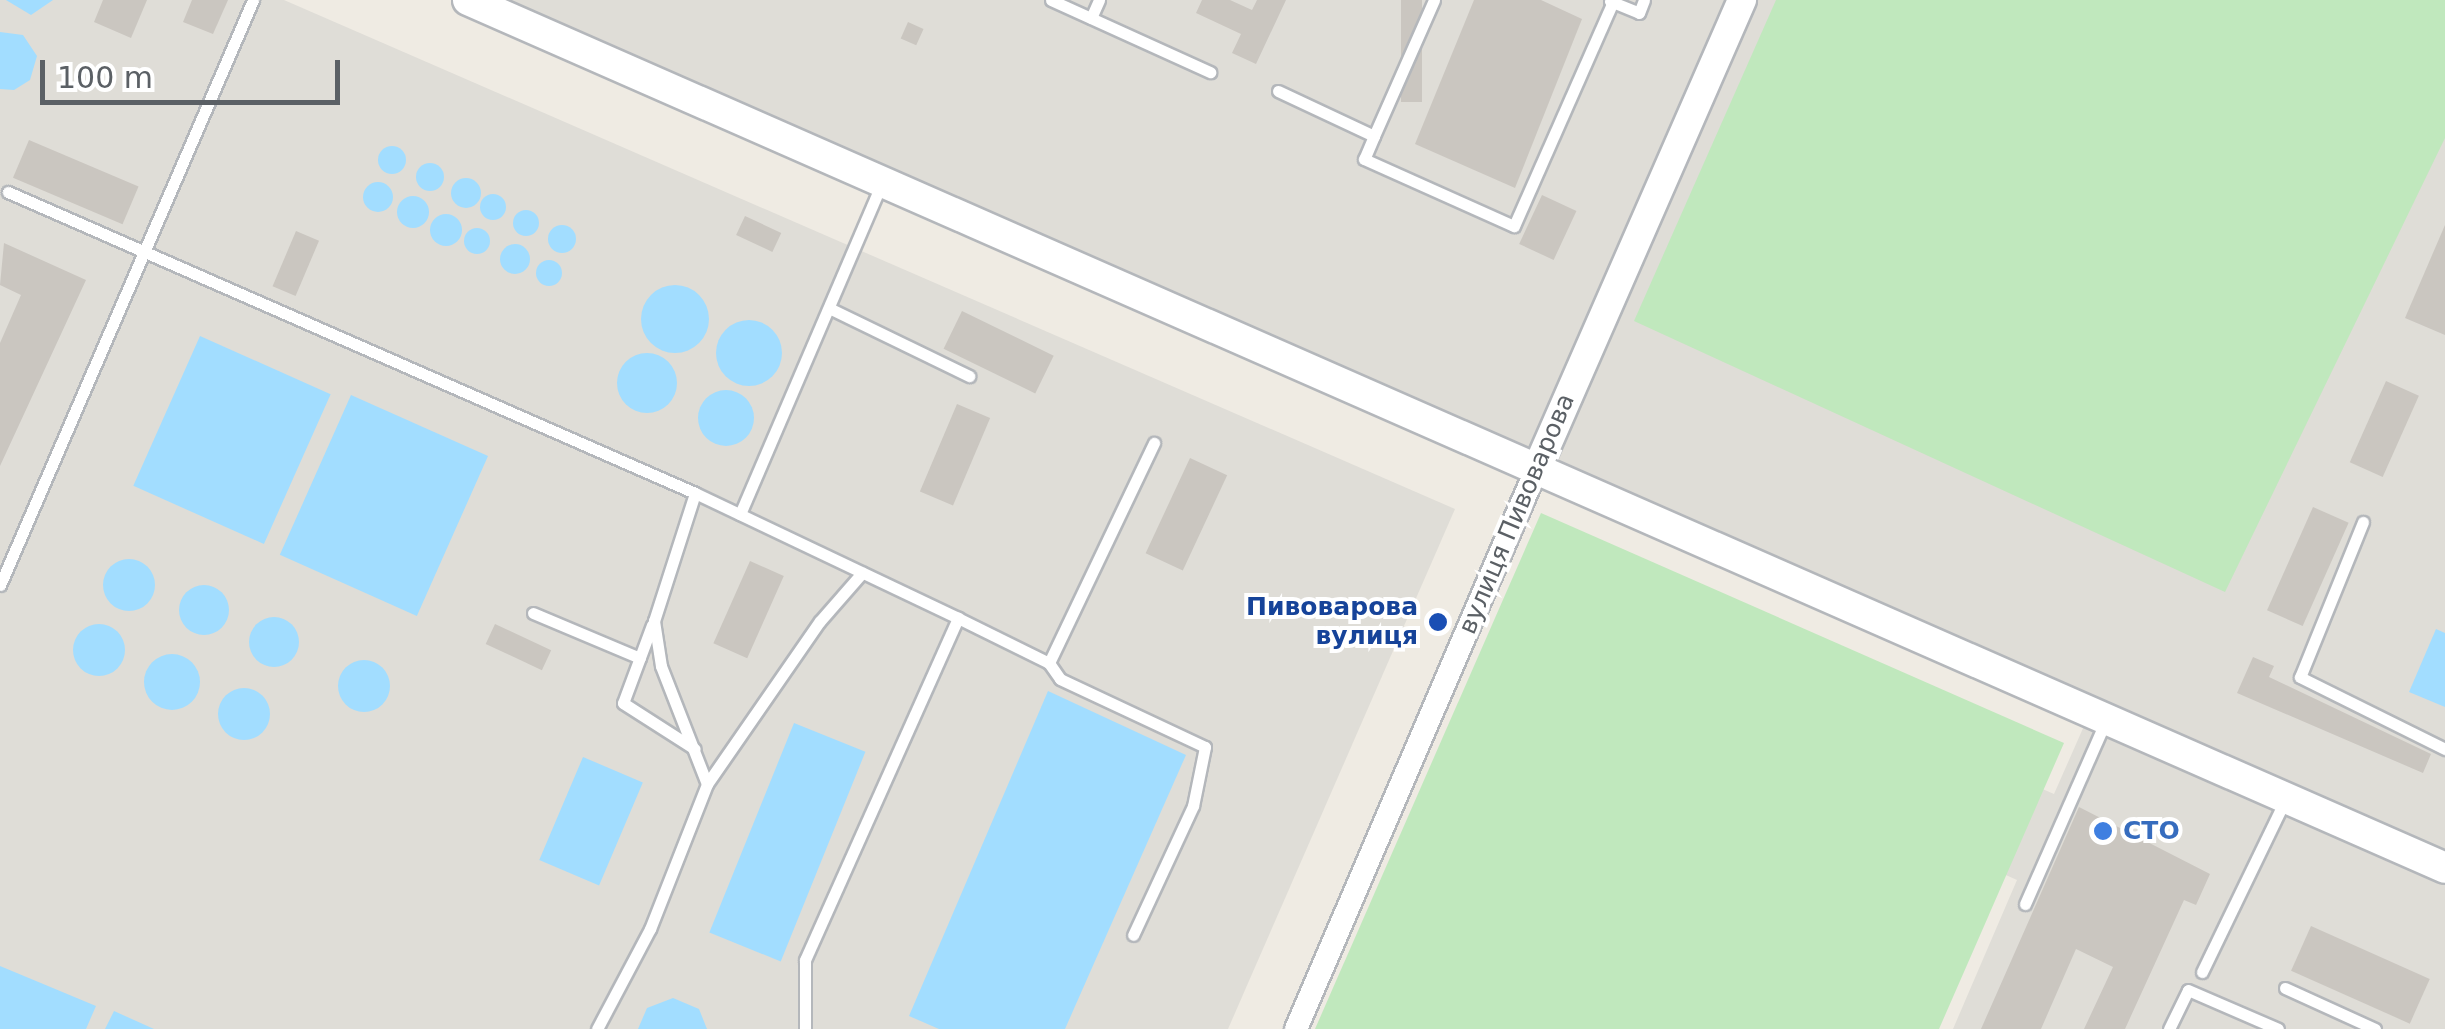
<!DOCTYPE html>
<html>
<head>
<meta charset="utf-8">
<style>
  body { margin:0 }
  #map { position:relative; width:2445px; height:1029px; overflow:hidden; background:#efebe3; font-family:"DejaVu Sans",sans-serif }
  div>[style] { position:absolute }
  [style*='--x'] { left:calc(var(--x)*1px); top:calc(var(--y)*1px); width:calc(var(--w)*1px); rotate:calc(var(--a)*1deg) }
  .industrial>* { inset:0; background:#dfddd7 }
  .green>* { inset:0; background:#c0e8bd }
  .water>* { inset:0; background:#a2ddff; transform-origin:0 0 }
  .round { border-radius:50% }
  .building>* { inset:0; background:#cac6c0; transform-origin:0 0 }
  .roads { filter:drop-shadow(2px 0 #b4b7bb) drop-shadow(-2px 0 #b4b7bb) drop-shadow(0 2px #b4b7bb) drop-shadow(0 -2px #b4b7bb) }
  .service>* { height:11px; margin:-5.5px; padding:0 5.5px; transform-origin:5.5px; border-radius:5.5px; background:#fff }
  .minor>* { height:22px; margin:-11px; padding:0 11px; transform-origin:11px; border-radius:11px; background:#fff }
  .tertiary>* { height:28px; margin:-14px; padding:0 14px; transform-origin:14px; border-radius:14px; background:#fff }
  .secondary>* { height:30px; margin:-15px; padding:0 15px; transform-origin:15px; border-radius:15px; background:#fff }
  .dots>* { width:28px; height:28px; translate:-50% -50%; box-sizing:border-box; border:5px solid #fff; border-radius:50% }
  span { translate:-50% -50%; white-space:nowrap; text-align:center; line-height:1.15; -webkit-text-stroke:8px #fff; paint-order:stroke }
  .street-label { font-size:25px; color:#5b6065 }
  .transit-label { font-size:25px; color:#164399; font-weight:700 }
  .right { translate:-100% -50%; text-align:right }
  .shop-label { font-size:25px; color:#366cbe; font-weight:700 }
  .left { translate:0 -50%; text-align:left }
  .scale { position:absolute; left:40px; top:60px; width:300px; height:45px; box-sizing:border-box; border:5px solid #5b6065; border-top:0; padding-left:12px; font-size:30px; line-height:35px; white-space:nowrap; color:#5b6065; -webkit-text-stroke:8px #fff; paint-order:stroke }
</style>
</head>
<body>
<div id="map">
  <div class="industrial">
    <i style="clip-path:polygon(0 0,284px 0,1455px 509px,1228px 1029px,0 1029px)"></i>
    <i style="clip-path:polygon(493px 0,2445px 0,2445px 855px)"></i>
    <i style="clip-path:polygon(2084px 726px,2445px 882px,2445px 1029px,1953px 1029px,2017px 880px,1932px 842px,1968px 757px,2054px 794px)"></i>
  </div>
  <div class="green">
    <i style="clip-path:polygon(1776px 0,2445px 0,2445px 138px,2225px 592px,1634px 321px)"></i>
    <i style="clip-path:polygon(1541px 513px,2064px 743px,1939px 1029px,1315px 1029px)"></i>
  </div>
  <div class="water">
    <i style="clip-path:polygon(6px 0,53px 0,31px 15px)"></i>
    <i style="clip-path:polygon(0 32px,23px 35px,37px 56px,30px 80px,14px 90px,0 89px)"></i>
    <i class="round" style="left:378px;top:146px;width:28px;height:28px"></i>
    <i class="round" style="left:416px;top:163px;width:28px;height:28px"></i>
    <i class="round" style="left:451px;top:178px;width:30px;height:30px"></i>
    <i class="round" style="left:363px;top:182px;width:30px;height:30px"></i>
    <i class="round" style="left:480px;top:194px;width:26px;height:26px"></i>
    <i class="round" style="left:397px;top:196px;width:32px;height:32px"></i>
    <i class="round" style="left:513px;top:210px;width:26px;height:26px"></i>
    <i class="round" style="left:430px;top:214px;width:32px;height:32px"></i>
    <i class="round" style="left:548px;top:225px;width:28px;height:28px"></i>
    <i class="round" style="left:464px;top:228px;width:26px;height:26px"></i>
    <i class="round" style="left:500px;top:244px;width:30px;height:30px"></i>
    <i class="round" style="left:536px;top:260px;width:26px;height:26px"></i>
    <i class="round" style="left:641px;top:285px;width:68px;height:68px"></i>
    <i class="round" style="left:716px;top:320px;width:66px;height:66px"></i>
    <i style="left:200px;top:336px;width:143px;height:164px;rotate:24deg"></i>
    <i class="round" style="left:617px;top:353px;width:60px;height:60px"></i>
    <i class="round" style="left:698px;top:390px;width:56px;height:56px"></i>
    <i style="left:351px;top:395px;width:150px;height:175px;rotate:24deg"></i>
    <i class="round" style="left:103px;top:559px;width:52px;height:52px"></i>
    <i class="round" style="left:179px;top:585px;width:50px;height:50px"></i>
    <i class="round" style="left:249px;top:617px;width:50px;height:50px"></i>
    <i class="round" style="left:73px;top:624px;width:52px;height:52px"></i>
    <i style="clip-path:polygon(2436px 629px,2445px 633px,2445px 707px,2409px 692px)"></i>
    <i class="round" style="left:144px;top:654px;width:56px;height:56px"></i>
    <i class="round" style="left:338px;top:660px;width:52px;height:52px"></i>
    <i class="round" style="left:218px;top:688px;width:52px;height:52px"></i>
    <i style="clip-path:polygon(1048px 691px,1186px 755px,1065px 1029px,939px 1029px,909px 1016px)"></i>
    <i style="left:794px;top:723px;width:77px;height:226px;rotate:22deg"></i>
    <i style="left:583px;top:757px;width:65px;height:112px;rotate:23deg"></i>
    <i style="clip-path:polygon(0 966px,96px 1006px,86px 1029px,0 1029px)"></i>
    <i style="clip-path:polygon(673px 998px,699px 1009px,707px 1029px,638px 1029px,647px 1008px)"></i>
    <i style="clip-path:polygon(114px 1011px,154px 1029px,105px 1029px)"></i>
  </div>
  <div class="building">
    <i style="clip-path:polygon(103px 0,147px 0,131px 38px,94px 22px)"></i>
    <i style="clip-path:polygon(192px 0,228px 0,213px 34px,183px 22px)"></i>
    <i style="clip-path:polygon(1202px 0,1230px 0,1252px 10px,1257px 0,1286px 0,1256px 64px,1232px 53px,1241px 34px,1196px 13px)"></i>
    <i style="left:1401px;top:0;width:21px;height:102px"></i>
    <i style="clip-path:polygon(1474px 0,1541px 0,1582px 19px,1515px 188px,1415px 144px)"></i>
    <i style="left:908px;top:22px;width:17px;height:18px;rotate:24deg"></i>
    <i style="left:29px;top:140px;width:119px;height:41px;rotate:23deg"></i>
    <i style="left:1542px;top:195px;width:38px;height:54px;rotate:25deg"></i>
    <i style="left:745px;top:216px;width:40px;height:21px;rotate:25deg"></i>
    <i style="clip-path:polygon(2445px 225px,2445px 335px,2405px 318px)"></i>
    <i style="left:296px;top:231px;width:25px;height:60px;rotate:23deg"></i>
    <i style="clip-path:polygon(4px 243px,86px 280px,0 466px,0 343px,21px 295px,0 285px)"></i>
    <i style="left:962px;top:311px;width:102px;height:42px;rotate:26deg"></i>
    <i style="left:2386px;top:381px;width:36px;height:89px;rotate:24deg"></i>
    <i style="left:957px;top:404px;width:36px;height:95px;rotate:23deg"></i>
    <i style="left:1190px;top:458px;width:41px;height:105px;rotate:25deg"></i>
    <i style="left:2313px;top:507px;width:39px;height:113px;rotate:24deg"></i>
    <i style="left:750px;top:561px;width:37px;height:90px;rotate:24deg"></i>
    <i style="left:495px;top:624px;width:62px;height:22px;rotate:25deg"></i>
    <i style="clip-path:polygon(2253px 657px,2274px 666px,2269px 677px,2431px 754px,2423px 773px,2237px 693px)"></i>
    <i style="clip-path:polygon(2079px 807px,2210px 874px,2196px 905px,2184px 900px,2125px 1029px,2084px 1029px,2113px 967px,2076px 949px,2041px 1029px,1981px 1029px)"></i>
    <i style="left:2311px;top:926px;width:130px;height:49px;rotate:24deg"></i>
  </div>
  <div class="roads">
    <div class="service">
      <i style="--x:1051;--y:0;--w:175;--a:24.4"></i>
      <i style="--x:1610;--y:1;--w:31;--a:22"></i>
      <i style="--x:1639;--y:13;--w:14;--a:-69"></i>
      <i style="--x:1091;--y:18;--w:20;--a:-66"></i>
      <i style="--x:1278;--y:91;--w:106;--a:25.1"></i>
      <i style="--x:1374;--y:136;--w:149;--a:-66.2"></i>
      <i style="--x:1374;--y:136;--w:25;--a:113"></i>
      <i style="--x:1364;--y:159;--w:164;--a:24.1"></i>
      <i style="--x:1514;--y:226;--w:245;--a:-66.2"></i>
      <i style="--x:8;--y:192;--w:750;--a:23.66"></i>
      <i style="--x:695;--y:493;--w:291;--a:25.4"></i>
      <i style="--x:829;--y:308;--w:156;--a:25.9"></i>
      <i style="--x:740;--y:514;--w:360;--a:-66.8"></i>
      <i style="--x:2363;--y:522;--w:167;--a:112.1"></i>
      <i style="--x:2300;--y:677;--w:162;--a:26.4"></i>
      <i style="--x:0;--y:585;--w:637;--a:-66.61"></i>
      <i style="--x:533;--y:613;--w:116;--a:22.8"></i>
      <i style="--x:652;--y:625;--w:83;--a:110.4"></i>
      <i style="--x:623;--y:703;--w:85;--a:32.6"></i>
      <i style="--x:1049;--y:663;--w:19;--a:55"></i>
      <i style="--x:1060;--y:679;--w:160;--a:25.1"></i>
      <i style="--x:1205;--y:747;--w:60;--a:101.5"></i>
      <i style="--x:1193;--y:806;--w:142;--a:114.9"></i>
      <i style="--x:707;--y:784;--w:198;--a:-55.3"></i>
      <i style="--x:820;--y:621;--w:64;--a:-48.8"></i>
      <i style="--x:2025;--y:904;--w:201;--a:-66.2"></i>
      <i style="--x:2202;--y:972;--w:189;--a:-64.2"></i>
      <i style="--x:2285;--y:988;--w:99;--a:24.5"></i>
      <i style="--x:597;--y:1029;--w:113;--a:-62.1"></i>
      <i style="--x:650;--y:929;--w:156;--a:-68.5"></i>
      <i style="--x:707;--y:784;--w:127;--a:-111.3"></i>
      <i style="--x:661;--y:666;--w:46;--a:-98.8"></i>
      <i style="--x:654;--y:621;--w:134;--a:-72.2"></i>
      <i style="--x:805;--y:1029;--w:69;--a:-90"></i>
      <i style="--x:805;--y:960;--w:375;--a:-65.9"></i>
      <i style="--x:958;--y:618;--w:102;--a:26.3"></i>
      <i style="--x:1049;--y:663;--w:244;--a:-64.5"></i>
      <i style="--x:2169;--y:1029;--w:43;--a:-64"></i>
      <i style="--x:2188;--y:990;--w:98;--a:23.4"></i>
    </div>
    <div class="minor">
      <i style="--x:1296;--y:1029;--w:611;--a:-66.75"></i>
    </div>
    <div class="tertiary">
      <i style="--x:1537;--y:468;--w:511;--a:-66.34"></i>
    </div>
    <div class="secondary">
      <i style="--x:468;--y:0;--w:2159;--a:23.7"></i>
    </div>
  </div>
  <div class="dots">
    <i style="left:1438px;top:622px;background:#1a4fb4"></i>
    <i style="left:2103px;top:831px;background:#3f7fe0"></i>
  </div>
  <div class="street-label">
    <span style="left:1517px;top:514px;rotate:-67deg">вулиця Пивоварова</span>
  </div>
  <div class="transit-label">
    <span class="right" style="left:1418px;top:622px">Пивоварова<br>вулиця</span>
  </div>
  <div class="shop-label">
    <span class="left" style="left:2123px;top:831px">СТО</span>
  </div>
  <div class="scale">100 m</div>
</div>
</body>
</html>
